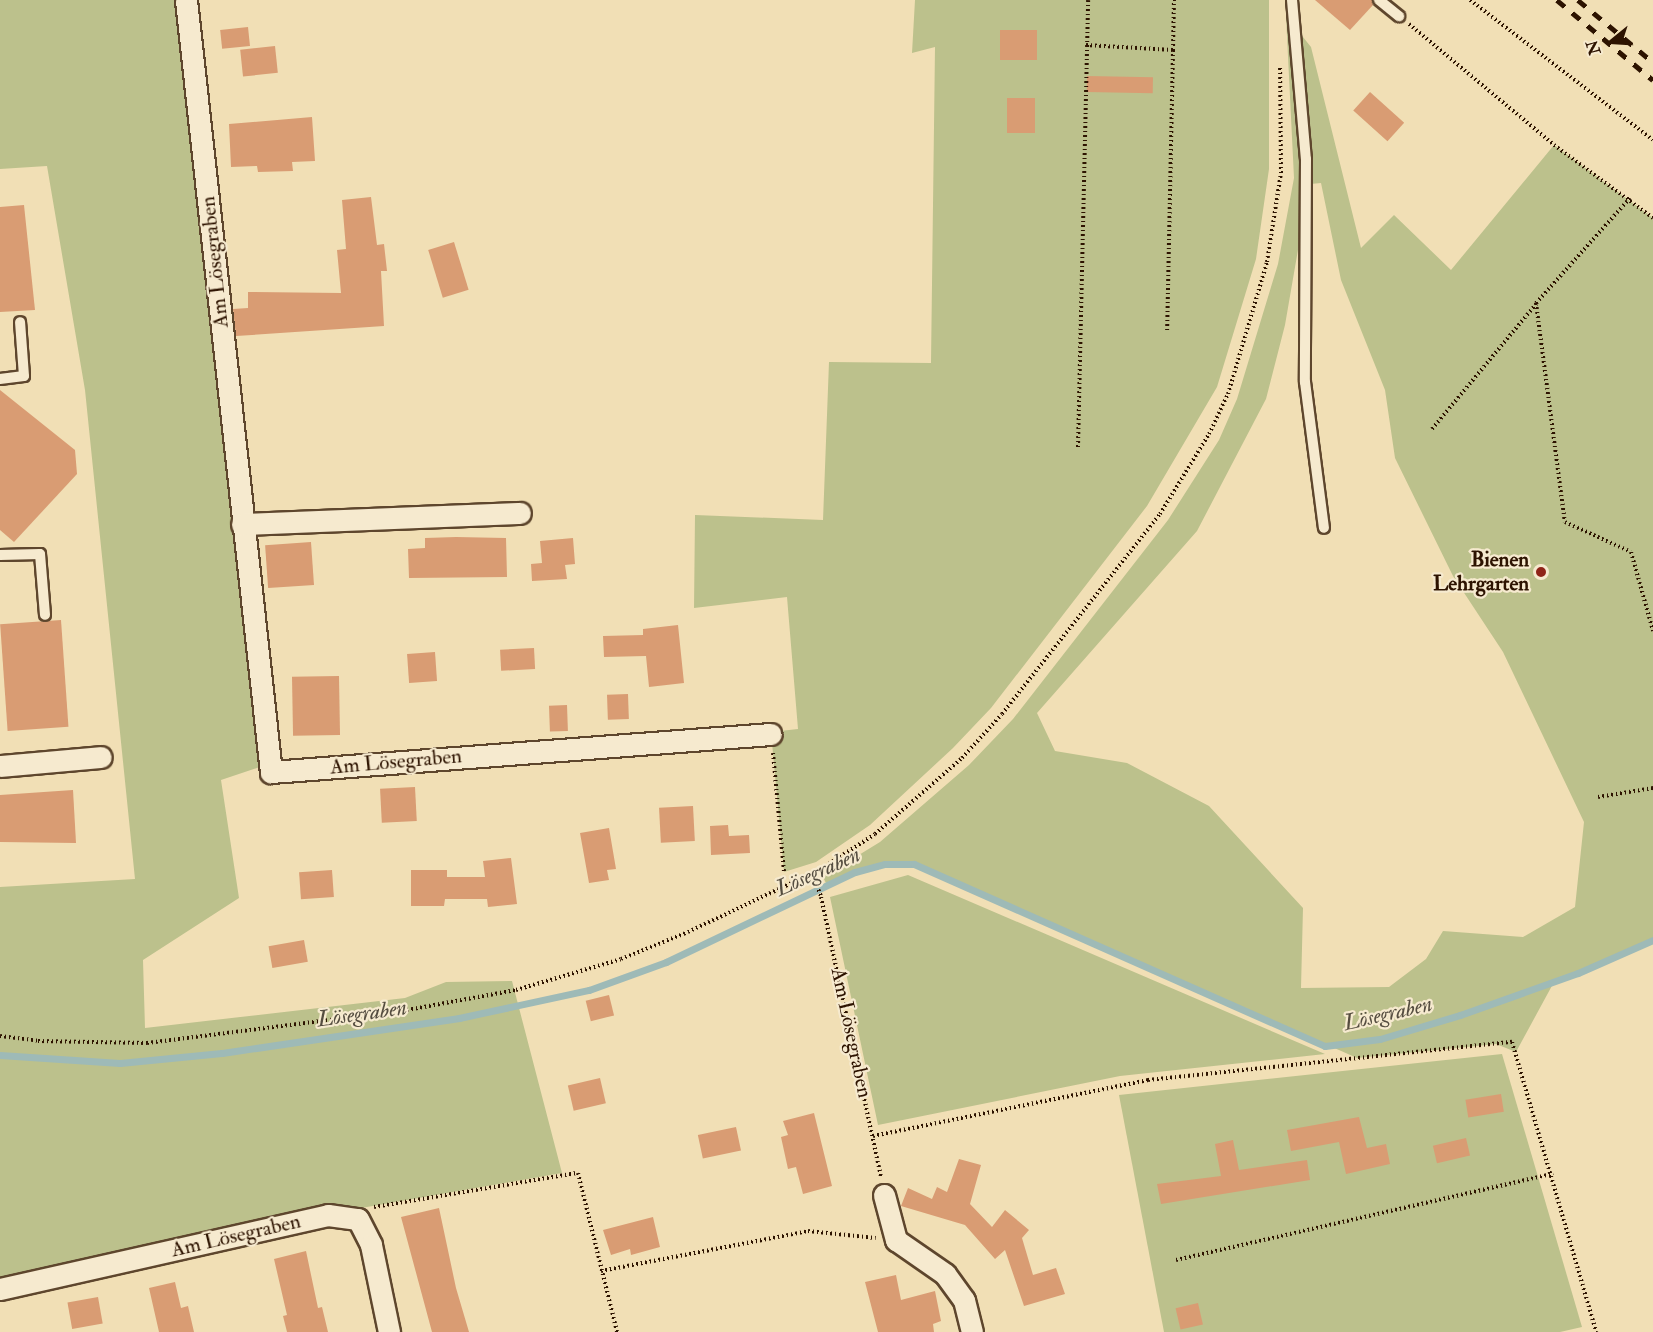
<!DOCTYPE html>
<html>
<head>
<meta charset="utf-8">
<style>
  body { margin:0 }
  #map { position:relative; width:1653px; height:1332px; overflow:hidden; background:#f1dfb5; font-family:"IM FELL Double Pica",serif }
  div>[style] { position:absolute }
  [style*='--x'] { left:calc(var(--x)*1px); top:calc(var(--y)*1px); width:calc(var(--w)*1px); rotate:calc(var(--a)*1deg) }
  .green>* { inset:0; background:#bcc18c }
  .stream>* { height:7px; margin:-3.5px; padding:0 3.5px; transform-origin:3.5px; border-radius:3.5px; background:#9ebab7 }
  .building>* { inset:0; background:#d99c73; transform-origin:0 0 }
  .path>* { height:4px; margin-top:-2px; transform-origin:0; background:repeating-linear-gradient(90deg,#2d1300 0 1.5px,transparent 0 4.5px) }
  .roads { filter:drop-shadow(2px 0 #5e462d) drop-shadow(-2px 0 #5e462d) drop-shadow(0 2px #5e462d) drop-shadow(0 -2px #5e462d) }
  .lane>* { height:10px; margin:-5px; padding:0 5px; transform-origin:5px; border-radius:5px; background:#f6eacf }
  .street>* { height:21px; margin:-10.5px; padding:0 10.5px; transform-origin:10.5px; border-radius:10.5px; background:#f6eacf }
  .rail>* { height:4.5px; margin-top:-2.25px; transform-origin:0; background:repeating-linear-gradient(90deg,#2d1300 0 10px,transparent 0 20px) }
  .dots>* { width:16px; height:16px; translate:-50% -50%; box-sizing:border-box; border:3px solid #f6eacf; border-radius:50% }
  span { translate:-50% -50%; white-space:nowrap; text-align:center; line-height:1.15; -webkit-text-stroke:4.5px #f6eacf; paint-order:stroke }
  .street-label { font-size:21px; color:#2d1300 }
  .poi-label { font-size:21px; color:#2d1300; font-weight:700 }
  .right { translate:-100% -50%; text-align:right }
  .water-label { font-size:22px; color:#554d40; font-style:italic }
  .north { position:absolute; left:1581px; top:12px; width:60px; height:60px; -webkit-text-stroke:4px #f6eacf; paint-order:stroke; rotate:252deg; font-size:16px; font-weight:700; line-height:24px; text-align:center; color:#2d1300 }
  .north::after { content:''; display:block; margin:auto; width:21px; height:27px; background:#2d1300; clip-path:polygon(50% 0,100% 100%,50% 72%,0 100%) }
</style>
</head>
<body>
<div id="map">
  <div class="green">
    <i style="clip-path:polygon(0 0,188px 0,275px 762px,221px 780px,239px 898px,143px 960px,145px 1028px,405px 998px,446px 982px,512px 981px,562px 1173px,344px 1211px,0 1281px,0 887px,135px 879px,85px 390px,47px 166px,0 169px)"></i>
    <i style="clip-path:polygon(915px 0,1269px 0,1269px 169px,1256px 259px,1217px 387px,1147px 506px,991px 708px,953px 748px,870px 825px,816px 862px,784px 872px,771px 732px,798px 729px,787px 597px,694px 608px,695px 515px,823px 520px,829px 362px,931px 363px,935px 47px,912px 53px)"></i>
    <i style="clip-path:polygon(evenodd,1286px 16px,1311px 47px,1361px 248px,1394px 215px,1451px 270px,1554px 145px,1653px 218px,1653px 938px,1631px 951px,1554px 982px,1516px 1052px,1496px 1044px,1357px 1058px,913px 862px,853px 871px,826px 883px,823px 877px,880px 842px,969px 765px,1013px 719px,1168px 520px,1219px 440px,1237px 399px,1278px 264px,1294px 178px,1286px 16px,1321px 183px,1341px 280px,1385px 390px,1395px 458px,1453px 576px,1503px 652px,1584px 822px,1575px 907px,1523px 937px,1443px 931px,1426px 959px,1389px 987px,1301px 988px,1303px 908px,1209px 806px,1127px 763px,1055px 751px,1037px 713px,1197px 531px,1266px 399px,1285px 325px,1299px 244px,1300px 185px,1321px 183px)"></i>
    <i style="clip-path:polygon(908px 875px,1325px 1054px,1120px 1076px,878px 1125px,830px 897px)"></i>
    <i style="clip-path:polygon(1502px 1054px,1582px 1327px,1560px 1332px,1164px 1332px,1119px 1095px)"></i>
  </div>
  <div class="stream">
    <i style="--x:0;--y:1055;--w:120;--a:3.8"></i>
    <i style="--x:120;--y:1063;--w:102;--a:-5.6"></i>
    <i style="--x:222;--y:1053;--w:240;--a:-8.4"></i>
    <i style="--x:459;--y:1018;--w:133;--a:-12.2"></i>
    <i style="--x:589;--y:990;--w:82;--a:-20"></i>
    <i style="--x:666;--y:962;--w:209;--a:-25.5"></i>
    <i style="--x:855;--y:872;--w:31;--a:-15"></i>
    <i style="--x:885;--y:864;--w:29;--a:0"></i>
    <i style="--x:914;--y:864;--w:449;--a:23.9"></i>
    <i style="--x:1325;--y:1046;--w:55;--a:-7.3"></i>
    <i style="--x:1380;--y:1039;--w:84;--a:-16.7"></i>
    <i style="--x:1460;--y:1015;--w:125;--a:-19.6"></i>
    <i style="--x:1578;--y:973;--w:82;--a:-23.7"></i>
  </div>
  <div class="building">
    <i style="clip-path:polygon(1315px 0,1372px 0,1373px 5px,1350px 30px)"></i>
    <i style="left:248px;top:27px;width:19px;height:28px;rotate:84deg"></i>
    <i style="left:1000px;top:30px;width:37px;height:30px"></i>
    <i style="left:275px;top:46px;width:27px;height:35px;rotate:84deg"></i>
    <i style="left:1087px;top:76px;width:66px;height:16px;rotate:1deg"></i>
    <i style="left:1370px;top:92px;width:46px;height:25px;rotate:42deg"></i>
    <i style="left:1007px;top:98px;width:28px;height:35px"></i>
    <i style="clip-path:polygon(312px 117px,315px 161px,292px 162px,293px 171px,258px 172px,257px 166px,231px 167px,229px 124px)"></i>
    <i style="clip-path:polygon(371px 197px,377px 245px,384px 244px,387px 271px,381px 271px,384px 326px,236px 336px,233px 309px,248px 308px,248px 292px,341px 293px,337px 250px,346px 249px,342px 200px)"></i>
    <i style="clip-path:polygon(24px 205px,35px 310px,0 312px,0 207px)"></i>
    <i style="left:454px;top:242px;width:50px;height:27px;rotate:73deg"></i>
    <i style="clip-path:polygon(0 390px,75px 450px,77px 474px,14px 542px,0 530px)"></i>
    <i style="clip-path:polygon(456px 537px,506px 538px,507px 577px,409px 578px,408px 549px,425px 548px,425px 538px)"></i>
    <i style="clip-path:polygon(573px 538px,575px 564px,565px 565px,567px 579px,532px 581px,531px 564px,542px 563px,540px 541px)"></i>
    <i style="left:311px;top:542px;width:43px;height:46px;rotate:86deg"></i>
    <i style="left:61px;top:620px;width:107px;height:61px;rotate:86deg"></i>
    <i style="clip-path:polygon(678px 625px,684px 683px,649px 687px,646px 656px,604px 657px,603px 636px,643px 635px,643px 629px)"></i>
    <i style="left:534px;top:648px;width:21px;height:34px;rotate:87deg"></i>
    <i style="left:435px;top:652px;width:29px;height:28px;rotate:86deg"></i>
    <i style="left:339px;top:676px;width:59px;height:47px;rotate:89deg"></i>
    <i style="left:628px;top:694px;width:25px;height:21px;rotate:88deg"></i>
    <i style="left:567px;top:705px;width:26px;height:18px;rotate:88deg"></i>
    <i style="left:415px;top:787px;width:34px;height:35px;rotate:87deg"></i>
    <i style="clip-path:polygon(73px 790px,76px 843px,0 842px,0 795px)"></i>
    <i style="left:693px;top:806px;width:35px;height:34px;rotate:87deg"></i>
    <i style="clip-path:polygon(728px 825px,729px 836px,749px 835px,750px 853px,711px 855px,710px 826px)"></i>
    <i style="clip-path:polygon(609px 828px,616px 869px,607px 870px,609px 880px,589px 883px,580px 833px)"></i>
    <i style="clip-path:polygon(511px 858px,517px 904px,488px 907px,487px 899px,445px 899px,444px 906px,411px 906px,411px 870px,447px 870px,447px 877px,485px 877px,483px 861px)"></i>
    <i style="left:332px;top:870px;width:27px;height:33px;rotate:86deg"></i>
    <i style="left:304px;top:940px;width:22px;height:36px;rotate:80deg"></i>
    <i style="left:609px;top:995px;width:21px;height:24px;rotate:76deg"></i>
    <i style="left:600px;top:1078px;width:26px;height:33px;rotate:77deg"></i>
    <i style="left:1501px;top:1094px;width:18px;height:36px;rotate:81deg"></i>
    <i style="clip-path:polygon(814px 1113px,832px 1186px,803px 1194px,796px 1167px,788px 1169px,781px 1137px,788px 1135px,783px 1121px)"></i>
    <i style="clip-path:polygon(1359px 1117px,1367px 1148px,1386px 1144px,1390px 1164px,1346px 1174px,1339px 1142px,1291px 1151px,1287px 1130px)"></i>
    <i style="left:736px;top:1127px;width:24px;height:39px;rotate:78deg"></i>
    <i style="left:1466px;top:1138px;width:18px;height:34px;rotate:77deg"></i>
    <i style="clip-path:polygon(1233px 1140px,1239px 1170px,1307px 1160px,1310px 1180px,1161px 1204px,1157px 1184px,1221px 1176px,1215px 1144px)"></i>
    <i style="clip-path:polygon(959px 1159px,981px 1165px,970px 1204px,992px 1227px,1005px 1210px,1029px 1230px,1022px 1238px,1033px 1275px,1056px 1268px,1065px 1294px,1024px 1306px,1005px 1250px,995px 1259px,965px 1225px,901px 1206px,908px 1188px,932px 1199px,937px 1187px,947px 1192px)"></i>
    <i style="clip-path:polygon(439px 1208px,456px 1288px,469px 1332px,432px 1332px,401px 1217px)"></i>
    <i style="clip-path:polygon(653px 1217px,660px 1247px,631px 1255px,630px 1249px,611px 1255px,603px 1230px)"></i>
    <i style="clip-path:polygon(306px 1251px,318px 1308px,322px 1307px,328px 1332px,287px 1332px,283px 1316px,287px 1315px,274px 1259px)"></i>
    <i style="clip-path:polygon(896px 1275px,901px 1300px,935px 1291px,941px 1321px,933px 1324px,934px 1332px,878px 1332px,865px 1282px)"></i>
    <i style="clip-path:polygon(175px 1282px,181px 1308px,188px 1306px,194px 1332px,159px 1332px,149px 1288px)"></i>
    <i style="left:98px;top:1297px;width:27px;height:31px;rotate:80deg"></i>
    <i style="left:1198px;top:1303px;width:22px;height:23px;rotate:77deg"></i>
  </div>
  <div class="path">
    <i style="--x:1470;--y:0;--w:230;--a:37.4"></i>
    <i style="--x:1409;--y:24;--w:189;--a:39.8"></i>
    <i style="--x:1554;--y:145;--w:123;--a:36.4"></i>
    <i style="--x:1086;--y:45;--w:87;--a:3.3"></i>
    <i style="--x:1173;--y:50;--w:283;--a:91.2"></i>
    <i style="--x:1173;--y:50;--w:50;--a:-88.9"></i>
    <i style="--x:1630;--y:198;--w:141;--a:131.8"></i>
    <i style="--x:1536;--y:303;--w:221;--a:82.5"></i>
    <i style="--x:1565;--y:522;--w:72;--a:24.4"></i>
    <i style="--x:1631;--y:552;--w:82;--a:74.4"></i>
    <i style="--x:1432;--y:429;--w:163;--a:-50.2"></i>
    <i style="--x:1078;--y:447;--w:447;--a:-88.7"></i>
    <i style="--x:773;--y:753;--w:120;--a:84.7"></i>
    <i style="--x:1598;--y:797;--w:56;--a:-9.3"></i>
    <i style="--x:812;--y:873;--w:26;--a:69"></i>
    <i style="--x:821;--y:897;--w:286;--a:77.9"></i>
    <i style="--x:0;--y:1036;--w:38;--a:7"></i>
    <i style="--x:38;--y:1041;--w:109;--a:1.1"></i>
    <i style="--x:147;--y:1043;--w:262;--a:-7.2"></i>
    <i style="--x:407;--y:1010;--w:111;--a:-10.4"></i>
    <i style="--x:516;--y:990;--w:109;--a:-16.4"></i>
    <i style="--x:621;--y:959;--w:72;--a:-21.9"></i>
    <i style="--x:688;--y:932;--w:147;--a:-25.3"></i>
    <i style="--x:821;--y:869;--w:64;--a:-32.9"></i>
    <i style="--x:875;--y:834;--w:116;--a:-41.1"></i>
    <i style="--x:962;--y:758;--w:59;--a:-47.7"></i>
    <i style="--x:1002;--y:714;--w:255;--a:-51.7"></i>
    <i style="--x:1160;--y:514;--w:94;--a:-58.5"></i>
    <i style="--x:1209;--y:434;--w:44;--a:-64.6"></i>
    <i style="--x:1228;--y:394;--w:138;--a:-73.5"></i>
    <i style="--x:1267;--y:262;--w:90;--a:-81.1"></i>
    <i style="--x:1281;--y:173;--w:105;--a:-90.5"></i>
    <i style="--x:873;--y:1136;--w:281;--a:-11.5"></i>
    <i style="--x:1148;--y:1080;--w:366;--a:-6"></i>
    <i style="--x:1512;--y:1042;--w:302;--a:73.8"></i>
    <i style="--x:374;--y:1207;--w:207;--a:-9.5"></i>
    <i style="--x:578;--y:1173;--w:164;--a:76.2"></i>
    <i style="--x:1176;--y:1260;--w:387;--a:-12.9"></i>
    <i style="--x:601;--y:1271;--w:211;--a:-10.9"></i>
    <i style="--x:808;--y:1231;--w:68;--a:5.9"></i>
  </div>
  <div class="roads">
    <div class="lane">
      <i style="--x:1292;--y:0;--w:160;--a:85"></i>
      <i style="--x:1306;--y:159;--w:223;--a:90.3"></i>
      <i style="--x:1305;--y:382;--w:147;--a:82.6"></i>
      <i style="--x:1379;--y:0;--w:26;--a:39"></i>
      <i style="--x:0;--y:379;--w:24;--a:-7"></i>
      <i style="--x:24;--y:376;--w:54;--a:-94.2"></i>
      <i style="--x:0;--y:555;--w:40;--a:-1.4"></i>
      <i style="--x:40;--y:554;--w:61;--a:85.3"></i>
    </div>
    <div class="street">
      <i style="--x:186;--y:0;--w:777;--a:83.72"></i>
      <i style="--x:271;--y:772;--w:501;--a:-4.35"></i>
      <i style="--x:242;--y:524;--w:278;--a:-2.3"></i>
      <i style="--x:0;--y:766;--w:101;--a:-5.1"></i>
      <i style="--x:884;--y:1195;--w:47;--a:75.1"></i>
      <i style="--x:896;--y:1240;--w:60;--a:34.8"></i>
      <i style="--x:945;--y:1274;--w:32;--a:54"></i>
      <i style="--x:964;--y:1300;--w:33;--a:76"></i>
      <i style="--x:0;--y:1289;--w:336;--a:-12.7"></i>
      <i style="--x:328;--y:1215;--w:30;--a:8"></i>
      <i style="--x:358;--y:1219;--w:29;--a:63"></i>
      <i style="--x:371;--y:1245;--w:89;--a:78.3"></i>
    </div>
  </div>
  <div class="rail">
    <i style="--x:1557;--y:0;--w:125;--a:39.8"></i>
    <i style="--x:1578;--y:0;--w:97;--a:39.6"></i>
  </div>
  <div class="dots">
    <i style="left:1541px;top:572px;background:#8f2418"></i>
  </div>
  <div class="street-label">
    <span style="left:215px;top:262px;rotate:-96deg">Am Lösegraben</span>
    <span style="left:396px;top:762px;rotate:-5deg">Am Lösegraben</span>
    <span style="left:851px;top:1033px;rotate:78deg">Am Lösegraben</span>
    <span style="left:236px;top:1236px;rotate:-13deg">Am Lösegraben</span>
  </div>
  <div class="poi-label">
    <span class="right" style="left:1529px;top:572px">Bienen<br>Lehrgarten</span>
  </div>
  <div class="water-label">
    <span style="left:818px;top:872px;rotate:-24deg">Lösegraben</span>
    <span style="left:362px;top:1014px;rotate:-8deg">Lösegraben</span>
    <span style="left:1388px;top:1014px;rotate:-13deg">Lösegraben</span>
  </div>
  <div class="north">N</div>
</div>
</body>
</html>
